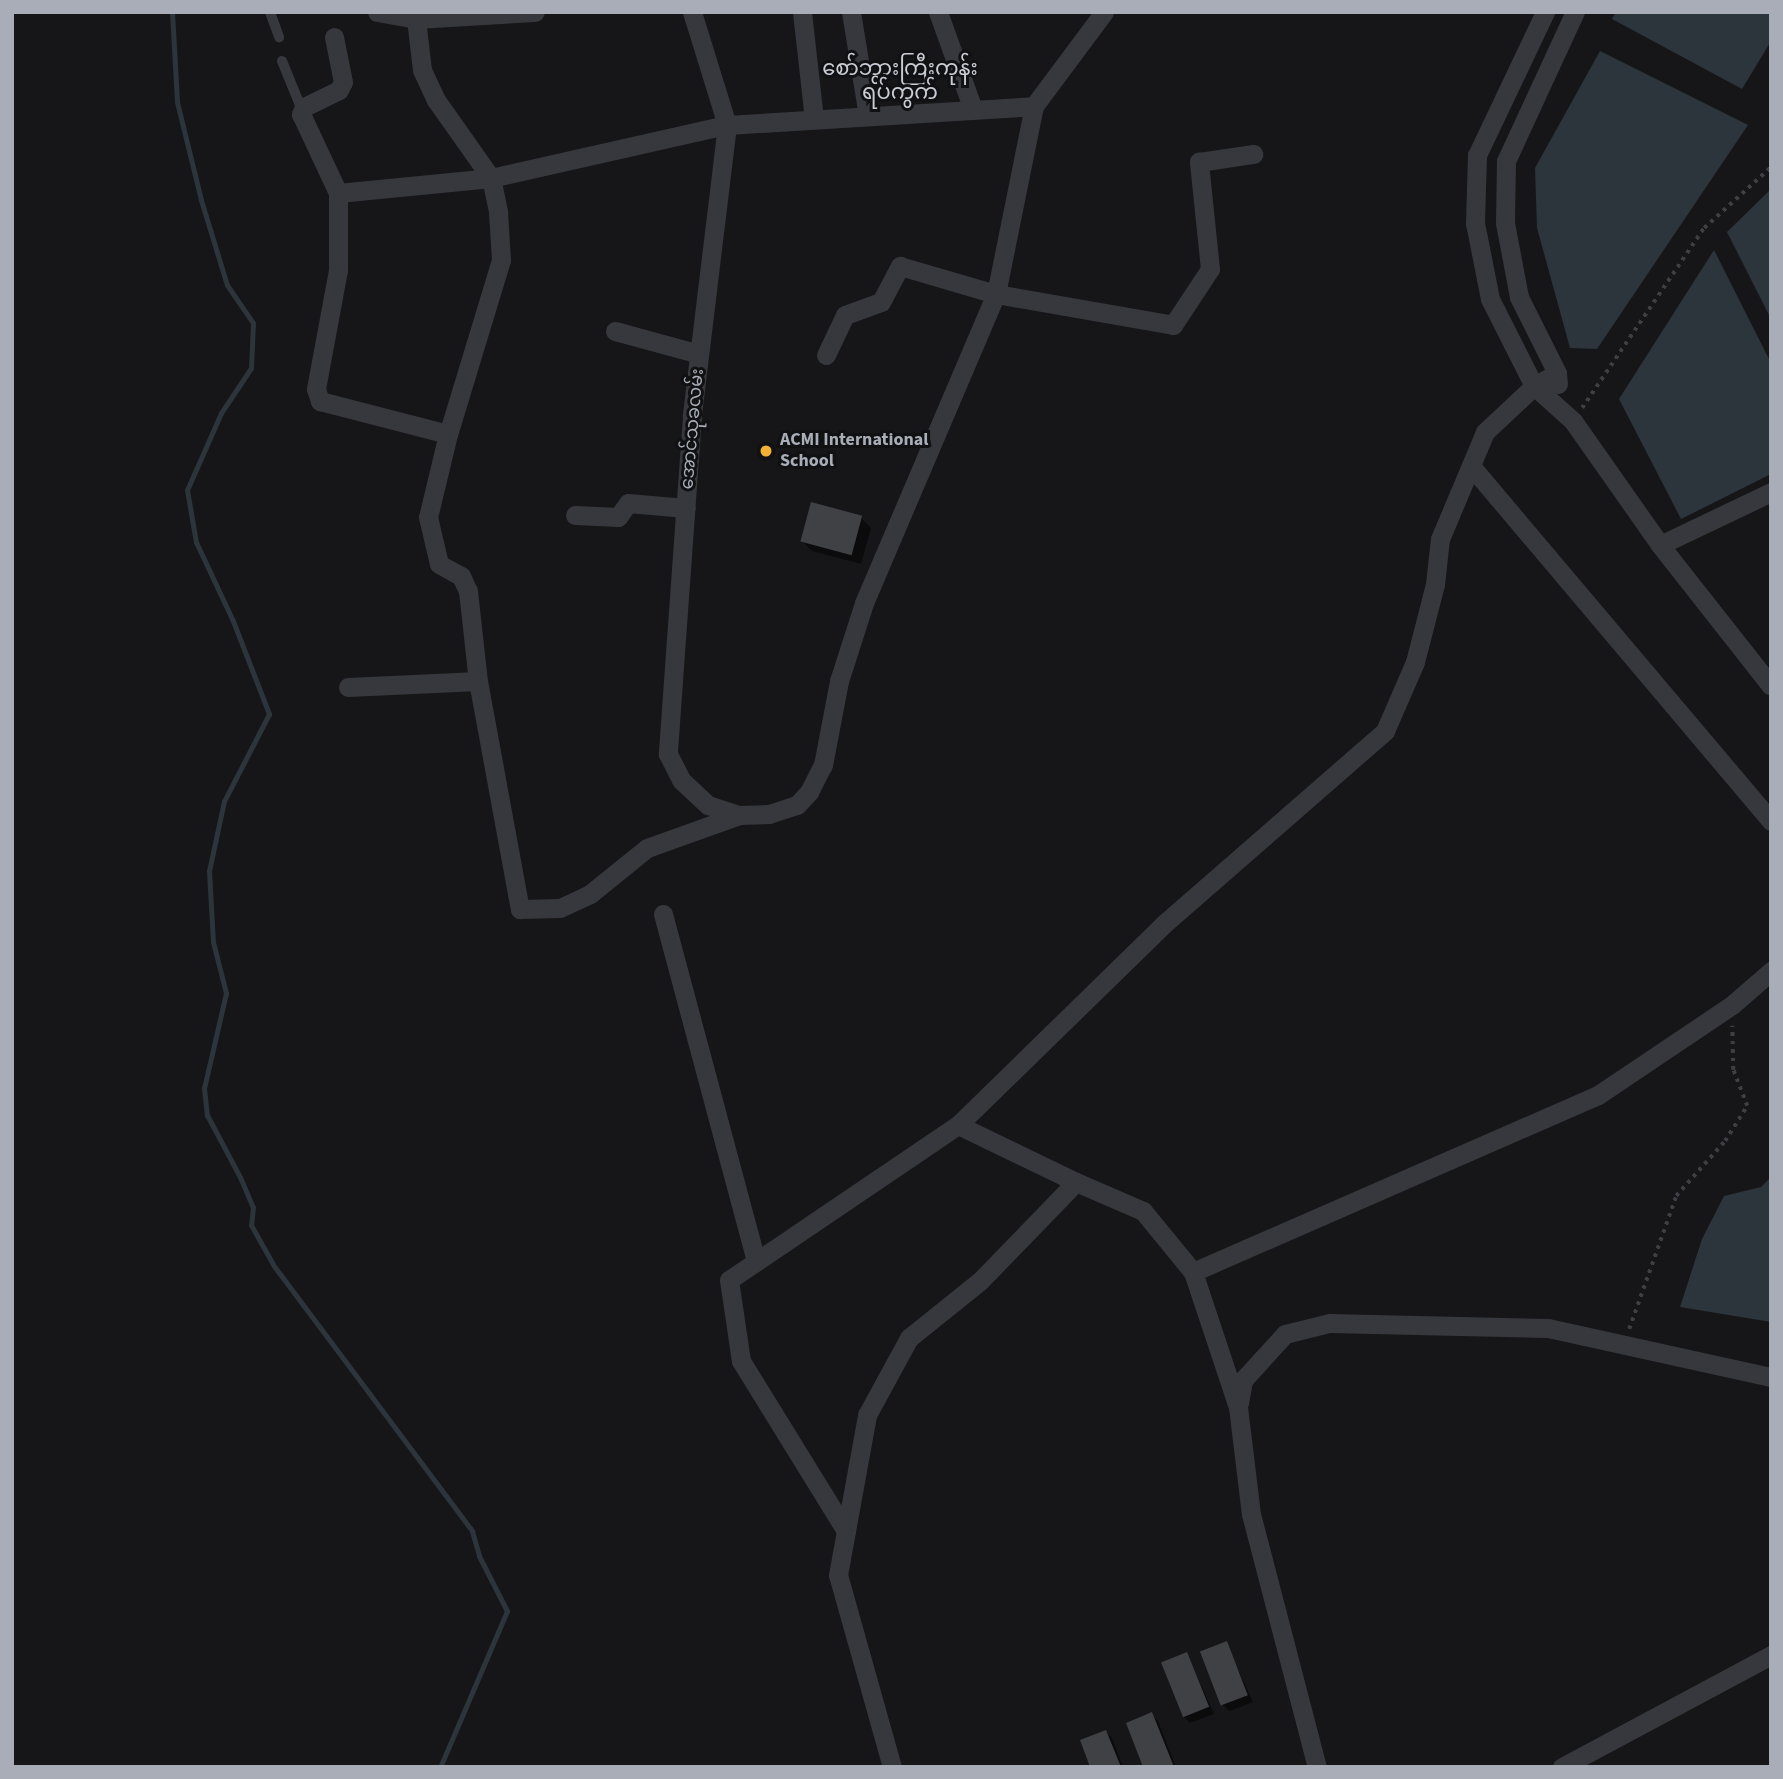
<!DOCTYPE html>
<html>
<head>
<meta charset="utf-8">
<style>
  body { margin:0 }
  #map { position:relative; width:1783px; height:1779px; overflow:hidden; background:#161618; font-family:"Source Sans 3","Noto Sans Myanmar",sans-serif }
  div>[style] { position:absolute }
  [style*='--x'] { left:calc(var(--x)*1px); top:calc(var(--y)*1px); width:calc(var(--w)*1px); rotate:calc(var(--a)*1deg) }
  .water>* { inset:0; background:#2c353c }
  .shadow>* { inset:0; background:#0007 }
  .stream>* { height:5px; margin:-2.5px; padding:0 2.5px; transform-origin:2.5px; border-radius:2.5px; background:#2c353c }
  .building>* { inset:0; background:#404145; transform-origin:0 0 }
  .path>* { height:3.5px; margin-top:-1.75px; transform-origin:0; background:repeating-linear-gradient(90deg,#3d3f44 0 3.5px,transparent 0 8.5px) }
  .service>* { height:10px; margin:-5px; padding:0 5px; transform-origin:5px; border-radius:5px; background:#37383d }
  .minor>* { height:19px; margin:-9.5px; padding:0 9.5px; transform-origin:9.5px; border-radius:9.5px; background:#37383d }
  .dots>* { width:19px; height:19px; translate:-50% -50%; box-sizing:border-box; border:4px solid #111113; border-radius:50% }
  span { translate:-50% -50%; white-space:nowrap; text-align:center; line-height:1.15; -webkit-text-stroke:6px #111113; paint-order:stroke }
  .street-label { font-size:18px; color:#a8adb8 }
  .poi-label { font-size:18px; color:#a8adb8; font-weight:700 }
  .left { translate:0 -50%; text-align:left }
  .quarter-label { font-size:21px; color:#c9ccd4 }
  .frame { position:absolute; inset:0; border:14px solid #a8adb8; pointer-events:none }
</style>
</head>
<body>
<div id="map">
  <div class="water">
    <i style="clip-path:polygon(1616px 12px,1771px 12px,1771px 41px,1742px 89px,1612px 19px)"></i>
    <i style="clip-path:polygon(1600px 51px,1748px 125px,1597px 349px,1570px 348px,1537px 228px,1535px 168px)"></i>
    <i style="clip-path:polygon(1771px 189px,1771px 319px,1727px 232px)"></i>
    <i style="clip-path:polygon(1714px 250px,1771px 363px,1771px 474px,1681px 519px,1619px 399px)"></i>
    <i style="clip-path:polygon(1771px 1177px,1771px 1322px,1680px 1307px,1702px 1239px,1724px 1196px,1761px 1187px)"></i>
  </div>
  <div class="shadow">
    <i style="clip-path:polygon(861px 518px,871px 528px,861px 564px,812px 551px,802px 541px)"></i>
    <i style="clip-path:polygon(1226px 1643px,1253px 1702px,1230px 1711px,1223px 1705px)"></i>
    <i style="clip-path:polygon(1187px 1654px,1214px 1714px,1190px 1723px,1184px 1717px)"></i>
    <i style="clip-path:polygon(1152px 1715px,1158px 1721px,1176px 1767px,1145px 1767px)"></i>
    <i style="clip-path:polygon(1106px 1732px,1112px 1738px,1123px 1767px,1092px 1767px)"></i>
  </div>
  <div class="stream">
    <i style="--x:172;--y:12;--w:90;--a:86.8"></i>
    <i style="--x:177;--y:102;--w:101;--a:76.2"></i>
    <i style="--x:201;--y:200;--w:89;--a:73"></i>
    <i style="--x:227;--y:285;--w:46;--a:55.6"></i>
    <i style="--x:253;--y:323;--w:45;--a:92.5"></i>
    <i style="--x:251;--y:368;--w:54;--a:123.7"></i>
    <i style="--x:221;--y:413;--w:84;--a:113.8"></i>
    <i style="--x:187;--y:490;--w:53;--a:80.2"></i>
    <i style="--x:196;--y:542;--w:87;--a:64.9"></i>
    <i style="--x:233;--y:621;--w:100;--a:68.8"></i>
    <i style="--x:269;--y:714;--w:98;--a:117.3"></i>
    <i style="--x:224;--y:801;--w:72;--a:102.1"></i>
    <i style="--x:209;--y:871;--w:71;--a:86.8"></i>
    <i style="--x:213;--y:942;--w:53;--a:75.7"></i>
    <i style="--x:226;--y:993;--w:98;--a:103"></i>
    <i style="--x:204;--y:1088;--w:27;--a:84"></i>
    <i style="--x:207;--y:1115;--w:70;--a:62"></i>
    <i style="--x:240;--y:1177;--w:33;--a:67"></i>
    <i style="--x:253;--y:1207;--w:18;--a:96"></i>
    <i style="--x:251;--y:1225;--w:47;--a:60.7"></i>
    <i style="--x:274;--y:1266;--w:331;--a:53.2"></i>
    <i style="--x:472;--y:1531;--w:26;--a:74"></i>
    <i style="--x:479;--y:1556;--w:62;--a:63"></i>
    <i style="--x:507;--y:1611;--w:170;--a:113.2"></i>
  </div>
  <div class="building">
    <i style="left:811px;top:502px;width:53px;height:41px;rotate:15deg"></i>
    <i style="left:1227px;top:1641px;width:58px;height:29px;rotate:69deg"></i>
    <i style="left:1187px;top:1652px;width:59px;height:28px;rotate:68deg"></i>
    <i style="clip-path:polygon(1152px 1712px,1174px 1767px,1143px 1767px,1126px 1723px)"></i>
    <i style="clip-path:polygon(1106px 1730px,1121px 1767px,1090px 1767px,1080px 1740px)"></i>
  </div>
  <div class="path">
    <i style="--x:1582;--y:408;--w:217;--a:-55.9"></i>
    <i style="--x:1704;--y:228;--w:91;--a:-42.3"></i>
    <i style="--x:1629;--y:1329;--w:141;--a:-70.5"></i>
    <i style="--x:1676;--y:1196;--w:74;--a:-48.3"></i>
    <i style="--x:1725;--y:1141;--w:41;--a:-57.8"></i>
    <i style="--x:1747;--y:1106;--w:39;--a:-111"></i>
    <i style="--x:1733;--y:1070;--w:44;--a:-91.3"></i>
  </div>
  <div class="service">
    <i style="--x:270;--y:12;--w:27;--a:70"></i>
    <i style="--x:282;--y:61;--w:53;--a:67.8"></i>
  </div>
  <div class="minor">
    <i style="--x:377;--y:12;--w:40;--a:10"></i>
    <i style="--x:416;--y:19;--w:119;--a:-3.4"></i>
    <i style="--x:692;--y:12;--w:118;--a:72.8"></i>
    <i style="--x:727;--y:125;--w:293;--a:96.9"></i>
    <i style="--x:692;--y:416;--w:339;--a:94.1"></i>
    <i style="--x:668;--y:754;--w:29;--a:63"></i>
    <i style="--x:681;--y:780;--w:37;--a:43"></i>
    <i style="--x:708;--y:805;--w:33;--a:18"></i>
    <i style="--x:802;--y:12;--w:108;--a:83.6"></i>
    <i style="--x:851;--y:12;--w:105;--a:80.7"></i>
    <i style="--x:938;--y:12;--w:103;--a:70.2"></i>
    <i style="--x:1545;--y:12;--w:158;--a:115.4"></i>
    <i style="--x:1477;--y:155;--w:68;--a:91.7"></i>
    <i style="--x:1475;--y:223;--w:77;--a:78.8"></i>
    <i style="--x:1490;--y:299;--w:97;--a:63.2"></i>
    <i style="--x:1534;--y:386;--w:52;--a:41.9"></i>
    <i style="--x:1573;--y:421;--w:151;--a:54.9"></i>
    <i style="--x:1660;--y:545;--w:179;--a:51.8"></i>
    <i style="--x:416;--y:19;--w:51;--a:83.3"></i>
    <i style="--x:422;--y:70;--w:33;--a:65"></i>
    <i style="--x:436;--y:100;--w:95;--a:54.8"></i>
    <i style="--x:491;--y:178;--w:35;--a:78"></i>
    <i style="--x:498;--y:212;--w:48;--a:86.4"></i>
    <i style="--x:501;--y:260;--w:182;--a:106.9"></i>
    <i style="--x:448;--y:434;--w:85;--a:103.5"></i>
    <i style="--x:428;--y:517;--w:48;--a:76.8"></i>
    <i style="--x:439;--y:564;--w:25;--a:29"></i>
    <i style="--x:461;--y:576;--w:17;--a:65"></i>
    <i style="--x:468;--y:591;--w:91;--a:83.7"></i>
    <i style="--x:478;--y:681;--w:232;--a:79.6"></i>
    <i style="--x:520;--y:909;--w:40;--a:-1.4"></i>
    <i style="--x:560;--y:908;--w:33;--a:-25"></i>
    <i style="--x:590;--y:894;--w:73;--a:-38.9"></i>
    <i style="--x:647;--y:848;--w:98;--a:-19.7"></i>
    <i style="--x:739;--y:815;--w:30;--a:-2"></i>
    <i style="--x:769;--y:814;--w:29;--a:-18"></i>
    <i style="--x:797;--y:805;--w:18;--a:-47"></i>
    <i style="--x:809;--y:792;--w:30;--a:-63"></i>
    <i style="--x:823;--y:765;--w:86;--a:-79.2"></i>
    <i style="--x:839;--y:681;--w:82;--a:-72.2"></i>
    <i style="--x:864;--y:603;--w:336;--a:-66.9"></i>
    <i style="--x:996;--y:294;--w:192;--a:-78.6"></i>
    <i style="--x:1034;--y:106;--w:117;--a:-53.3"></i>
    <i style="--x:334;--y:37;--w:46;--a:78.7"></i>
    <i style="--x:343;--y:82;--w:9;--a:117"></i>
    <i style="--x:339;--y:90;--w:39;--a:154"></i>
    <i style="--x:304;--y:107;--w:8;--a:113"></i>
    <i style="--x:301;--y:114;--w:87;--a:64.9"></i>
    <i style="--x:338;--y:193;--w:77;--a:90"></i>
    <i style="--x:338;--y:270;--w:121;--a:100.5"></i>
    <i style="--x:316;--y:389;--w:13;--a:72"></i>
    <i style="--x:320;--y:401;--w:132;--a:14.5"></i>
    <i style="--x:338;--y:193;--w:154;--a:-5.6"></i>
    <i style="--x:491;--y:178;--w:242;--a:-12.7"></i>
    <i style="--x:727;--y:125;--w:308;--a:-3.5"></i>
    <i style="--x:615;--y:331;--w:87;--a:15.3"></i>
    <i style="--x:826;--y:355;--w:44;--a:-64.6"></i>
    <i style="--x:845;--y:315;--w:38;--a:-20"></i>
    <i style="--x:881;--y:302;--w:41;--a:-62.2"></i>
    <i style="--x:900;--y:266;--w:100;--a:16.3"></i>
    <i style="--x:996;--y:294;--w:180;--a:9.9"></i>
    <i style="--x:1173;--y:325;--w:67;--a:-56.5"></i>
    <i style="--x:1210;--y:269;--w:108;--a:-95.9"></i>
    <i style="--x:1199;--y:162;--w:55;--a:-8.4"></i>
    <i style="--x:1558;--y:384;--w:11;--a:-95"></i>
    <i style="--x:1557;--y:373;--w:85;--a:-116.6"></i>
    <i style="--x:1519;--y:297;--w:75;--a:-100.7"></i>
    <i style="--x:1505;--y:223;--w:62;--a:-89.1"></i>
    <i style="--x:1506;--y:161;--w:164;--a:-65.2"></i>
    <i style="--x:1471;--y:466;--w:465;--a:49.8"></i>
    <i style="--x:575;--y:515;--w:43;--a:2.7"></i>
    <i style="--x:618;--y:517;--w:17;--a:-54"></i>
    <i style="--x:628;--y:503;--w:58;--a:4.9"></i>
    <i style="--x:1660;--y:545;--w:123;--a:-25.5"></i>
    <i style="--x:348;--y:687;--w:130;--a:-2.6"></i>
    <i style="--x:663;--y:914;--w:360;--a:75"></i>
    <i style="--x:1076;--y:1182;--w:73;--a:23.4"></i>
    <i style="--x:1143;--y:1211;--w:79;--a:50.7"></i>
    <i style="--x:1193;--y:1272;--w:142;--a:71.6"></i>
    <i style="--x:1238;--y:1407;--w:108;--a:83.1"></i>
    <i style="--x:1251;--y:1514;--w:261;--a:75.4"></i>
    <i style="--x:1193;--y:1272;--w:442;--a:-23.6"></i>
    <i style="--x:1598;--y:1095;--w:161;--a:-33.9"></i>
    <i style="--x:1732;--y:1005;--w:52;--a:-41.1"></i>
    <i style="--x:1239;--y:1403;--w:23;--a:-80"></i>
    <i style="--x:1243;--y:1380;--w:62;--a:-47.6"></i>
    <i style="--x:1285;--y:1334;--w:45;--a:-14"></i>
    <i style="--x:1329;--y:1323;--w:219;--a:1.3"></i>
    <i style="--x:1548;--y:1328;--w:228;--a:12.4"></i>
    <i style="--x:846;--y:1531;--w:200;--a:-121.7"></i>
    <i style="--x:741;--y:1361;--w:82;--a:-98.4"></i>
    <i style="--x:729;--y:1280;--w:277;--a:-34.1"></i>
    <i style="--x:892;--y:1767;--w:199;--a:-105.7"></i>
    <i style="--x:838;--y:1575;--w:163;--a:-79.7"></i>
    <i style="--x:867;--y:1415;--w:88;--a:-61.4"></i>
    <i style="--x:909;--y:1338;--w:91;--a:-38.8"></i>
    <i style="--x:980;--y:1281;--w:138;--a:-45.9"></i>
    <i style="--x:1076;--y:1182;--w:131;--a:-154.2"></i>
    <i style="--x:958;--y:1125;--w:289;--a:-44.3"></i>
    <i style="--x:1165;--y:923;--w:292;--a:-41.1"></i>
    <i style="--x:1385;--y:731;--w:75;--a:-66.5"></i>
    <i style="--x:1415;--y:662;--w:81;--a:-75.6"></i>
    <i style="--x:1435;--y:584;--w:45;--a:-83.7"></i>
    <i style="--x:1440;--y:539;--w:116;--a:-67.2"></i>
    <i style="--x:1485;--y:432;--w:67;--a:-43.2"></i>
    <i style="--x:1534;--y:386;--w:26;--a:-29"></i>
    <i style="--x:1562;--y:1767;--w:237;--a:-28.2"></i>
  </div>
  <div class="dots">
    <i style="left:766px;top:451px;background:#f2b134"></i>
  </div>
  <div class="street-label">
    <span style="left:693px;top:429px;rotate:-85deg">အောင်သုခလမ်း</span>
  </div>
  <div class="poi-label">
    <span class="left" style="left:780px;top:451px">ACMI International<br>School</span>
  </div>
  <div class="quarter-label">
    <span style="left:900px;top:80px">စော်ဘွားကြီးကုန်း<br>ရပ်ကွက်</span>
  </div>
  <div class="frame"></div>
</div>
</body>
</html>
